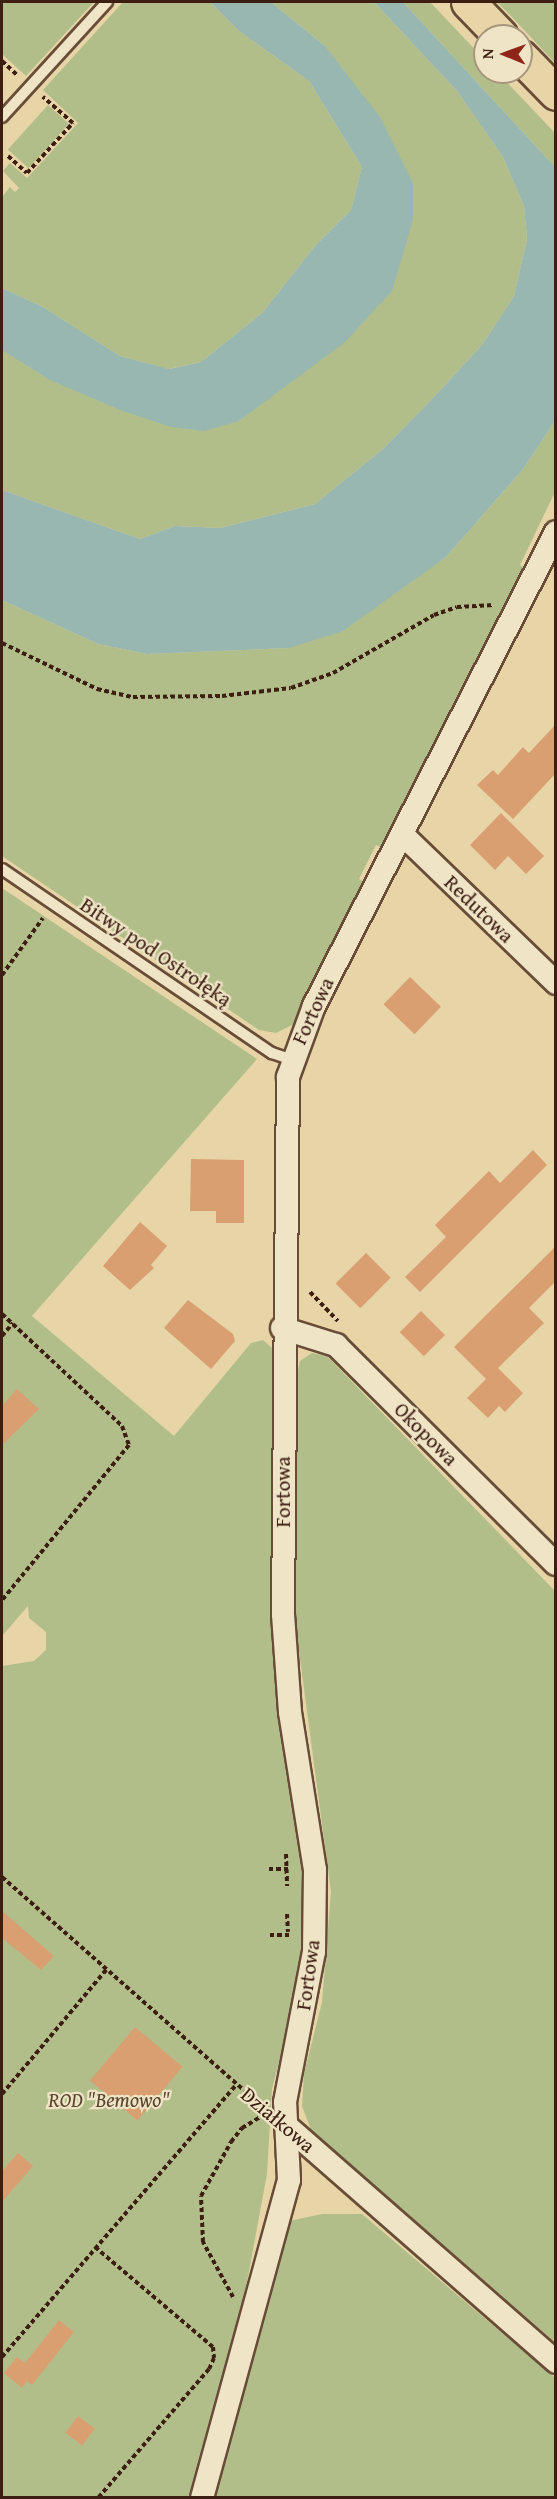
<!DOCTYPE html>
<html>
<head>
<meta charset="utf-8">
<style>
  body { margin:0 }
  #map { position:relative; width:557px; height:2499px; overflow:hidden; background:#e7d5a7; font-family:"Gentium Book Plus",serif }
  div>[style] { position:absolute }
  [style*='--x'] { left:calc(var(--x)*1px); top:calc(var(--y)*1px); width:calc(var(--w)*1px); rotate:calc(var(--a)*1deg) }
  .green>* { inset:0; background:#b2be8a; transform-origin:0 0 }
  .water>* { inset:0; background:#99b7b1 }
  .building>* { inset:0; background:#d99f71; transform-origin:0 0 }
  .path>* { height:4px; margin-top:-2px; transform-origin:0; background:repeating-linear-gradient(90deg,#3d1e12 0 4.5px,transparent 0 7.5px) }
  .roads { filter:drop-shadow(2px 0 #684c37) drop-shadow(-2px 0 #684c37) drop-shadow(0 2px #684c37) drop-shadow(0 -2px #684c37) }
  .service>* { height:10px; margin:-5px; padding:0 5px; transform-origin:5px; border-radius:5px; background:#efe4c6 }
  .minor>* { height:22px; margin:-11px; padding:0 11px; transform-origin:11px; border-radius:11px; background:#efe4c6 }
  .primary>* { height:33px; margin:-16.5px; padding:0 16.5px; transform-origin:16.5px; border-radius:16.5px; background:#e7d5a7 }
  span { translate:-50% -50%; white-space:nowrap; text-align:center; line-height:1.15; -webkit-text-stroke:4.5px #efe4c6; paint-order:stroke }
  .street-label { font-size:21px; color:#3d1e12 }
  .park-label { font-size:21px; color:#5a4630; font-style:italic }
  .frame { position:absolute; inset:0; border:3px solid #3d1e12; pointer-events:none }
  .north { position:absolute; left:473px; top:24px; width:60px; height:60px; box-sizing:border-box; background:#efe4c6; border:2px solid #a8957e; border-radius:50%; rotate:271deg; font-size:16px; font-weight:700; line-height:24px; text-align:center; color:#3d1e12 }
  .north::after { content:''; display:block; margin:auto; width:21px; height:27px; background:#8f2418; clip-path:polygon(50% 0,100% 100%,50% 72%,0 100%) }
</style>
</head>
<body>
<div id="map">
  <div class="green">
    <i style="clip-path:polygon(2px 2px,94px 2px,26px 76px,2px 54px)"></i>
    <i style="clip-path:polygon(123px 2px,210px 2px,239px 31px,309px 81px,362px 167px,351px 210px,314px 247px,263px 312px,201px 362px,168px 369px,120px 356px,43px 307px,2px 288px,2px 197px,10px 187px,15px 192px,19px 188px,3px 171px,10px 163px,27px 178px,78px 123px,43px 90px)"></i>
    <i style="clip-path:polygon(271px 2px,374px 2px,457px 91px,503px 157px,524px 206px,527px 239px,514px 296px,482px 345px,430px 401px,383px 449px,315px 504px,220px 528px,175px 526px,140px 539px,2px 490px,2px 349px,239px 421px,270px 394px,413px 220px,325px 46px)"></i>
    <i style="clip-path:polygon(403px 2px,430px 2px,485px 60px,485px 72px,497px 72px,555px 133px,555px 167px)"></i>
    <i style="clip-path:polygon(497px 2px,555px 2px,555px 63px,509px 14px)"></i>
    <i style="left:48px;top:105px;width:28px;height:60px;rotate:42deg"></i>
    <i style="clip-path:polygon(555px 421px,555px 492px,520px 565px,527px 570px,384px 849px,376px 845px,359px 879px,367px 883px,294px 1024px,276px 1033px,259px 1030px,2px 856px,2px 600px,98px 644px,147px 654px,289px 648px,446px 557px,524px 468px)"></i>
    <i style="clip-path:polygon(2px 888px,257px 1059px,32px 1316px,174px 1436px,251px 1343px,263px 1340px,272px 1348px,273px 1613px,307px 1860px,306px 1959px,272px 2089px,267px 2174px,235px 2347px,191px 2497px,2px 2497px,2px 1666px,34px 1661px,46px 1650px,46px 1632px,29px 1618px,28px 1606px,2px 1636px)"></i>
    <i style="clip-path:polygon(312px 1353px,327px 1356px,555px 1591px,555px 2342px,311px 2130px,302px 2106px,304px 2074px,322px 2002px,331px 1892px,295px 1621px,293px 1392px,300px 1361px)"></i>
    <i style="clip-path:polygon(322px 2214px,362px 2214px,555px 2378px,555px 2497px,215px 2498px,289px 2221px)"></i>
  </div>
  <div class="water">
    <i style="clip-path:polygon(210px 2px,271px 2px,325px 46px,380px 117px,413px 183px,413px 220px,392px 291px,344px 343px,239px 421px,204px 431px,171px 427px,120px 410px,50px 380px,2px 350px,2px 288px,43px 307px,120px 356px,169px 369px,201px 362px,263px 312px,314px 247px,351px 210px,362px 167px,309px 81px,239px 31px)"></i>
    <i style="clip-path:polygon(374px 2px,403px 2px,555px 167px,555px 421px,524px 468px,446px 557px,343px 631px,289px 648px,147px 654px,98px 644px,2px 600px,2px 490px,140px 539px,175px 526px,220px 528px,315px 504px,383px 449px,430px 401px,482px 345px,514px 296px,527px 239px,524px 206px,503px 157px,457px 91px)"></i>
  </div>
  <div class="building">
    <i style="clip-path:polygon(555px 725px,555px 774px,513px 819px,477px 785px,493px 770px,498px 775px,523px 747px,529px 753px)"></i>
    <i style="clip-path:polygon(501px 813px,544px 856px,526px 874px,508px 856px,495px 870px,470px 845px)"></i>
    <i style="left:410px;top:977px;width:43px;height:38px;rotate:44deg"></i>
    <i style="clip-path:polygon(533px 1150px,547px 1165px,420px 1292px,405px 1277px,446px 1237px,435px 1225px,489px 1171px,500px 1183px)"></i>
    <i style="clip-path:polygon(191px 1159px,244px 1160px,244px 1223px,216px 1223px,216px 1211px,190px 1211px)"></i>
    <i style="clip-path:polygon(140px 1222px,167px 1246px,151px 1265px,154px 1268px,130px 1290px,103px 1266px)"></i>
    <i style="clip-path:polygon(555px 1247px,555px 1282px,529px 1308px,544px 1323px,498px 1368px,523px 1393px,505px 1412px,499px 1406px,488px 1418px,467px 1398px,486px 1379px,454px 1347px)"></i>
    <i style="left:366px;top:1253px;width:35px;height:43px;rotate:45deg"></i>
    <i style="clip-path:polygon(188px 1300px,233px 1334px,235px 1341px,211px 1369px,164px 1328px)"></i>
    <i style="left:421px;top:1311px;width:34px;height:30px;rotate:45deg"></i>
    <i style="clip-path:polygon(17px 1389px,39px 1409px,2px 1445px,2px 1406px)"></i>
    <i style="clip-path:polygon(2px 1911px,54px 1956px,41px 1970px,2px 1938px)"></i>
    <i style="left:135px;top:2027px;width:62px;height:70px;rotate:40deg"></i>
    <i style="clip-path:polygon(18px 2153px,33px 2166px,2px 2202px,2px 2171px)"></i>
    <i style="clip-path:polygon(59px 2320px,74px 2332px,32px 2385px,27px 2381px,22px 2388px,4px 2373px,17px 2357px,25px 2363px)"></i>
    <i style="left:78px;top:2416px;width:21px;height:21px;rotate:37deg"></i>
  </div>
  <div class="path">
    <i style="--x:2;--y:61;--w:21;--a:43"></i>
    <i style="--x:8;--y:156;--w:25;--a:42"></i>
    <i style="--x:27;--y:173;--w:68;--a:-47.4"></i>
    <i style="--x:73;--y:123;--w:40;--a:-139"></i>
    <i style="--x:2;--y:643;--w:106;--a:25.8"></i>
    <i style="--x:97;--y:689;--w:37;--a:13"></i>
    <i style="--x:133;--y:697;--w:89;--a:-0.6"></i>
    <i style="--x:222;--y:696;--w:69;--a:-6.6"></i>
    <i style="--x:291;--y:688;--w:45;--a:-19.7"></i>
    <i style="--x:333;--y:673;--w:116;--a:-29.9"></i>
    <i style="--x:434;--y:615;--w:24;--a:-19"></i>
    <i style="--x:457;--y:607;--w:37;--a:-3"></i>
    <i style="--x:2;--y:975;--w:70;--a:-54.3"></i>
    <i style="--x:310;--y:1292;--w:40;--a:46"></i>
    <i style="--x:2;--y:1314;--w:164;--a:43"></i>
    <i style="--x:122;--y:1426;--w:20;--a:70"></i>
    <i style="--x:129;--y:1445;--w:200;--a:129.3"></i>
    <i style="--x:2;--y:1336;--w:17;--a:-50"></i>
    <i style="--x:286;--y:1854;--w:32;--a:88"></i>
    <i style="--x:269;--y:1869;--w:20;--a:0"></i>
    <i style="--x:2;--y:1877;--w:346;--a:41.4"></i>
    <i style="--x:287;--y:1914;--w:18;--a:87"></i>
    <i style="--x:270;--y:1935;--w:20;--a:0"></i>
    <i style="--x:2;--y:2094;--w:163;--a:-50"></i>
    <i style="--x:95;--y:2247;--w:155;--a:40.3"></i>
    <i style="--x:213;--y:2347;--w:11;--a:85"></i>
    <i style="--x:214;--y:2358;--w:12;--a:114"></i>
    <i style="--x:209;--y:2369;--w:170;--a:130.7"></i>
    <i style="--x:233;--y:2297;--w:63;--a:-118.6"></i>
    <i style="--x:203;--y:2242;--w:46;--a:-92.5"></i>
    <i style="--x:201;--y:2196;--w:62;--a:-60.9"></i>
    <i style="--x:231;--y:2142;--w:18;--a:-52"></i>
    <i style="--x:242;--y:2128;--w:26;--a:-31"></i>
    <i style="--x:2;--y:2357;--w:359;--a:-49.3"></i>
  </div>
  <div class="roads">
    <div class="service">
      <i style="--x:2;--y:117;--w:156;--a:-47.6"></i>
      <i style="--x:2;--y:869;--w:327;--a:34.3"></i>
      <i style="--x:272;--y:1053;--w:21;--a:19"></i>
    </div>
    <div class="minor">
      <i style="--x:403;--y:835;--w:213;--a:44"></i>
      <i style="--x:282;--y:1328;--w:57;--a:17.5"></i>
      <i style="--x:336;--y:1345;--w:310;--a:44.9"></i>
      <i style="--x:289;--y:2128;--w:355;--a:41.2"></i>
      <i style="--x:202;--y:2498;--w:330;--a:-74.7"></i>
      <i style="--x:289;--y:2180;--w:78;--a:-92.9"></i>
      <i style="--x:285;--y:2102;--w:153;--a:-79.1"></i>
      <i style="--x:314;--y:1952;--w:82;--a:-89.3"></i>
      <i style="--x:315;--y:1870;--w:160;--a:-99"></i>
      <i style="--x:290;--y:1712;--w:98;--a:-94.1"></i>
      <i style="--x:283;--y:1614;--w:537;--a:-89.47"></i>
      <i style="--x:288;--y:1077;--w:76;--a:-69.9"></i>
      <i style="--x:314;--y:1006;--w:532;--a:-62.95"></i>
    </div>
    <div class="primary">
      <i style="--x:468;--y:2;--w:47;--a:45.9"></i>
      <i style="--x:521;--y:57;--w:50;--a:45.8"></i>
    </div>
  </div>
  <div class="street-label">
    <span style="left:479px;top:909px;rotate:44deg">Redutowa</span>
    <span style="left:156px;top:952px;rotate:34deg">Bitwy pod Ostrołęką</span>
    <span style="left:313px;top:1011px;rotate:-65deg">Fortowa</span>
    <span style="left:426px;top:1434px;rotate:45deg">Okopowa</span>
    <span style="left:283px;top:1492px;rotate:-90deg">Fortowa</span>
    <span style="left:308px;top:1975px;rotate:-82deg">Fortowa</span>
    <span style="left:278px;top:2120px;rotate:40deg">Działkowa</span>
  </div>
  <div class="park-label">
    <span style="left:109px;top:2100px">ROD "Bemowo"</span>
  </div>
  <div class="frame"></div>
  <div class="north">N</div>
</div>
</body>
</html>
